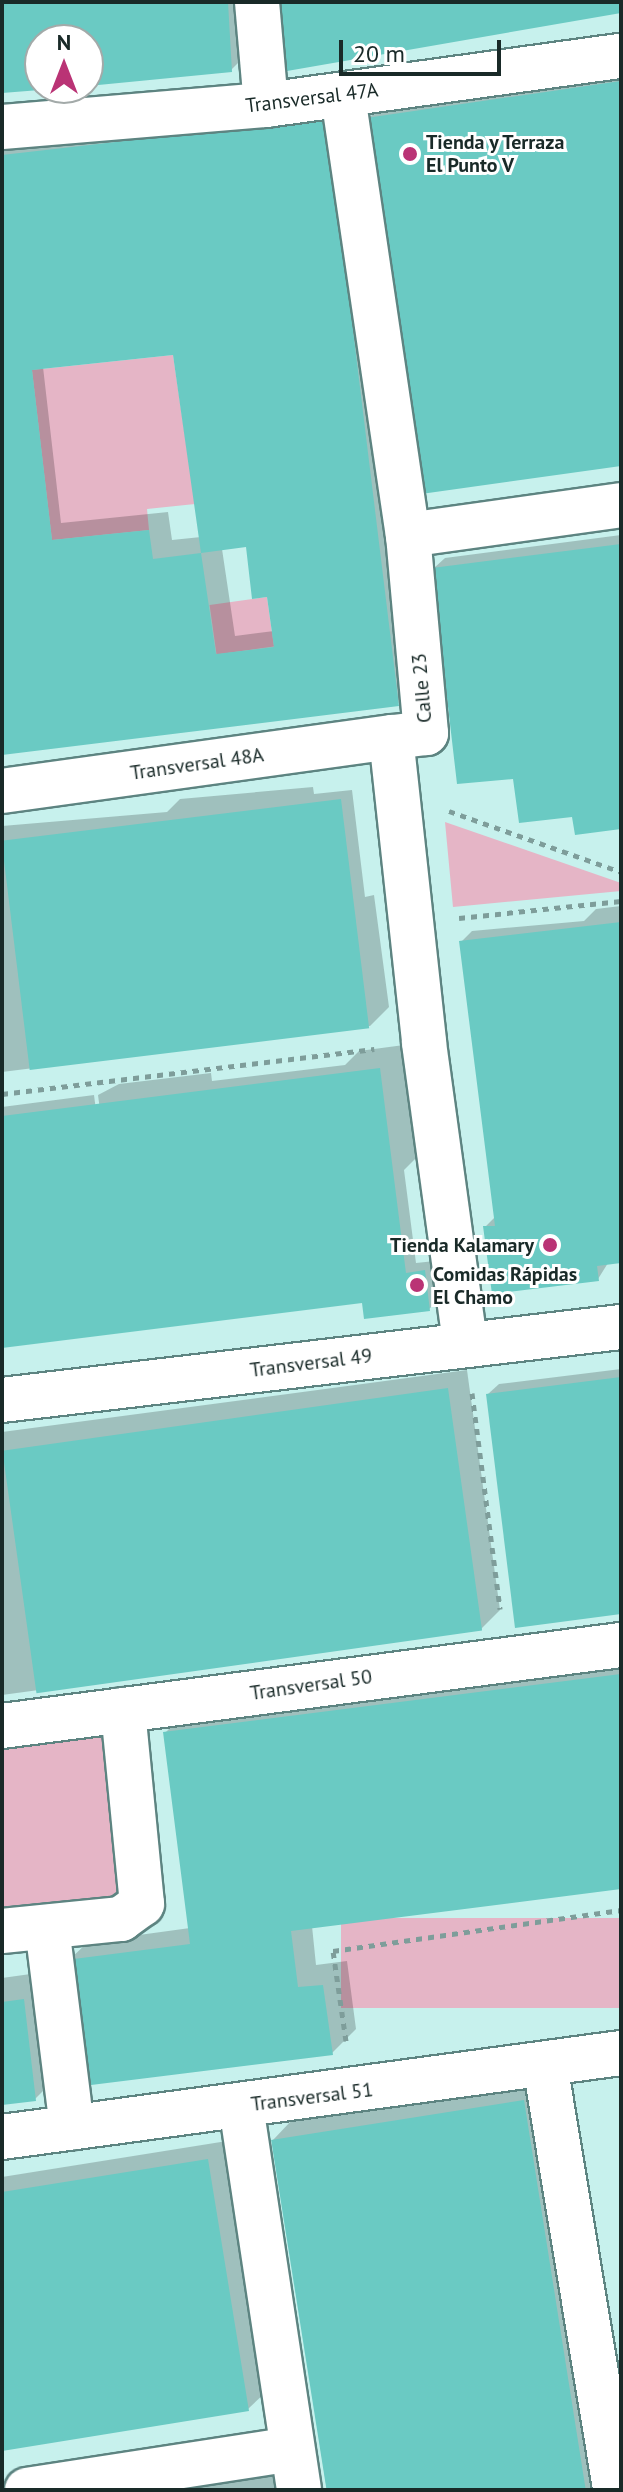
<!DOCTYPE html>
<html>
<head>
<meta charset="utf-8">
<style>
  body { margin:0 }
  #map { position:relative; width:623px; height:2492px; overflow:hidden; background:#c7f1ed; font-family:"PT Sans",sans-serif }
  div>[style] { position:absolute }
  [style*='--x'] { left:calc(var(--x)*1px); top:calc(var(--y)*1px); width:calc(var(--w)*1px); rotate:calc(var(--a)*1deg) }
  .green>* { inset:0; background:#e5b5c6; transform-origin:0 0 }
  .shadow>* { inset:0; background:#0003 }
  .building>* { inset:0; background:#6acac3; transform-origin:0 0 }
  .path>* { height:5px; margin-top:-2.5px; transform-origin:0; background:repeating-linear-gradient(90deg,#7e9d9a 0 6px,transparent 0 12px) }
  .roads { filter:drop-shadow(2px 0 #5d8481) drop-shadow(-2px 0 #5d8481) drop-shadow(0 2px #5d8481) drop-shadow(0 -2px #5d8481) }
  .minor>* { height:44px; margin:-22px; padding:0 22px; transform-origin:22px; border-radius:22px; background:#fff }
  .dots>* { width:22px; height:22px; translate:-50% -50%; box-sizing:border-box; border:4px solid #fff; border-radius:50% }
  span { translate:-50% -50%; white-space:nowrap; text-align:center; line-height:1.15; -webkit-text-stroke:6px #fff; paint-order:stroke }
  .street-label { font-size:20px; color:#192a28 }
  .poi-label { font-size:20px; color:#192a28; font-weight:700 }
  .left { translate:0 -50%; text-align:left }
  .right { translate:-100% -50%; text-align:right }
  .frame { position:absolute; inset:0; border:4px solid #192a28; pointer-events:none }
  .north { position:absolute; left:24px; top:24px; width:80px; height:80px; box-sizing:border-box; background:#fff; border:2px solid #a3aaa9; border-radius:50%; rotate:0deg; font-size:22px; font-weight:700; line-height:32px; text-align:center; color:#192a28 }
  .north::after { content:''; display:block; margin:auto; width:28px; height:36px; background:#ba3375; clip-path:polygon(50% 0,100% 100%,50% 72%,0 100%) }
  .scale { position:absolute; left:339px; top:40px; width:162px; height:36px; box-sizing:border-box; border:4px solid #192a28; border-top:0; padding-left:10px; font-size:24px; line-height:28px; white-space:nowrap; color:#192a28; -webkit-text-stroke:6px #fff; paint-order:stroke }
</style>
</head>
<body>
<div id="map">
  <div class="green">
    <i style="clip-path:polygon(173px 355px,195px 504px,147px 509px,149px 530px,52px 540px,32px 370px)"></i>
    <i style="left:267px;top:597px;width:50px;height:58px;rotate:82deg"></i>
    <i style="clip-path:polygon(445px 822px,621px 883px,621px 891px,453px 907px)"></i>
    <i style="clip-path:polygon(106px 1729px,127px 1898px,2px 1914px,2px 1742px)"></i>
    <i style="left:621px;top:1918px;width:90px;height:280px;rotate:90deg"></i>
  </div>
  <div class="shadow">
    <i style="clip-path:polygon(2px 2px,248px 2px,250px 51px,231px 70px,88px 84px,88px 40px,40px 40px,40px 88px,2px 91px)"></i>
    <i style="clip-path:polygon(621px 72px,621px 463px,368px 119px,388px 99px)"></i>
    <i style="clip-path:polygon(evenodd,351px 95px,417px 685px,398px 704px,2px 752px,2px 139px,351px 95px,175px 351px,201px 537px,172px 540px,168px 512px,61px 523px,43px 367px,175px 351px,351px 95px,248px 546px,269px 598px,274px 631px,235px 636px,222px 549px,248px 546px)"></i>
    <i style="clip-path:polygon(621px 535px,621px 834px,620px 827px,574px 815px,515px 776px,434px 568px,445px 558px)"></i>
    <i style="clip-path:polygon(313px 787px,314px 794px,352px 790px,365px 897px,374px 895px,389px 1007px,370px 1026px,2px 1072px,2px 826px,167px 812px,180px 799px)"></i>
    <i style="clip-path:polygon(621px 906px,621px 1261px,608px 1263px,598px 1279px,485px 1227px,495px 1217px,461px 942px,472px 931px,584px 921px,596px 909px)"></i>
    <i style="clip-path:polygon(404px 1045px,418px 1156px,404px 1170px,416px 1263px,435px 1261px,440px 1299px,429px 1309px,364px 1301px,2px 1346px,2px 1107px,94px 1095px,108px 1203px,112px 1203px,98px 1095px,119px 1084px,211px 1073px,212px 1081px,345px 1065px,359px 1051px)"></i>
    <i style="clip-path:polygon(621px 1369px,621px 1612px,488px 1394px,499px 1384px)"></i>
    <i style="clip-path:polygon(467px 1370px,500px 1610px,480px 1630px,2px 1695px,2px 1432px)"></i>
    <i style="clip-path:polygon(621px 1658px,621px 1887px,312px 1926px,316px 1965px,347px 1961px,356px 2029px,332px 2053px,68px 1961px,88px 1942px,190px 1928px,165px 1733px,184px 1714px)"></i>
    <i style="clip-path:polygon(52px 1971px,55px 2079px,35px 2099px,2px 2103px,2px 1978px)"></i>
    <i style="clip-path:polygon(543px 2082px,606px 2490px,327px 2490px,273px 2140px,292px 2120px)"></i>
    <i style="clip-path:polygon(227px 2141px,268px 2390px,248px 2409px,2px 2449px,2px 2177px)"></i>
    <i style="clip-path:polygon(275px 2470px,278px 2490px,163px 2490px)"></i>
  </div>
  <div class="building">
    <i style="clip-path:polygon(2px 2px,228px 2px,232px 72px,88px 86px,88px 40px,40px 40px,40px 90px,2px 93px)"></i>
    <i style="clip-path:polygon(275px 2px,621px 2px,621px 13px,287px 71px)"></i>
    <i style="clip-path:polygon(621px 81px,621px 466px,421px 494px,366px 118px)"></i>
    <i style="clip-path:polygon(evenodd,327px 118px,399px 706px,2px 755px,2px 155px,327px 118px,173px 355px,201px 553px,153px 559px,149px 530px,52px 540px,32px 370px,173px 355px,327px 118px,246px 547px,252px 599px,267px 597px,274px 647px,216px 654px,201px 553px,246px 547px)"></i>
    <i style="clip-path:polygon(621px 544px,621px 829px,575px 835px,572px 817px,519px 823px,513px 779px,457px 784px,432px 568px)"></i>
    <i style="left:341px;top:799px;width:231px;height:342px;rotate:83deg"></i>
    <i style="clip-path:polygon(621px 922px,621px 1263px,597px 1266px,599px 1281px,492px 1294px,483px 1226px,495px 1226px,459px 941px)"></i>
    <i style="clip-path:polygon(380px 1068px,406px 1273px,425px 1270px,430px 1311px,364px 1319px,362px 1303px,2px 1348px,2px 1116px)"></i>
    <i style="clip-path:polygon(621px 1377px,621px 1614px,515px 1628px,486px 1394px)"></i>
    <i style="left:448px;top:1388px;width:245px;height:450px;rotate:82deg"></i>
    <i style="clip-path:polygon(621px 1674px,621px 1889px,291px 1931px,298px 1987px,323px 1985px,333px 2055px,83px 2086px,66px 1960px,190px 1944px,163px 1732px)"></i>
    <i style="clip-path:polygon(24px 1999px,36px 2101px,2px 2105px,2px 2002px)"></i>
    <i style="left:524px;top:2100px;width:395px;height:256px;rotate:81deg"></i>
    <i style="clip-path:polygon(208px 2159px,249px 2411px,2px 2451px,2px 2192px)"></i>
  </div>
  <div class="path">
    <i style="--x:449;--y:811;--w:182;--a:19.5"></i>
    <i style="--x:459;--y:918;--w:163;--a:-6"></i>
    <i style="--x:2;--y:1094;--w:375;--a:-6.9"></i>
    <i style="--x:472;--y:1393;--w:218;--a:82.6"></i>
    <i style="--x:346;--y:2041;--w:91;--a:-98.2"></i>
    <i style="--x:333;--y:1951;--w:291;--a:-8.1"></i>
  </div>
  <div class="roads">
    <div class="minor">
      <i style="--x:257;--y:2;--w:103;--a:85"></i>
      <i style="--x:343;--y:96;--w:444;--a:81.6"></i>
      <i style="--x:408;--y:535;--w:199;--a:84.8"></i>
      <i style="--x:426;--y:733;--w:35;--a:173"></i>
      <i style="--x:391;--y:737;--w:308;--a:83.8"></i>
      <i style="--x:424;--y:1043;--w:304;--a:82.2"></i>
      <i style="--x:2;--y:127;--w:265;--a:-4.8"></i>
      <i style="--x:266;--y:105;--w:358;--a:-7.9"></i>
      <i style="--x:408;--y:535;--w:215;--a:-8"></i>
      <i style="--x:2;--y:791;--w:393;--a:-7.9"></i>
      <i style="--x:2;--y:1400;--w:623;--a:-6.73"></i>
      <i style="--x:2;--y:1726;--w:624;--a:-7.46"></i>
      <i style="--x:47;--y:1927;--w:202;--a:82.9"></i>
      <i style="--x:2;--y:1931;--w:120;--a:-5.8"></i>
      <i style="--x:121;--y:1919;--w:26;--a:-36"></i>
      <i style="--x:142;--y:1904;--w:195;--a:-95.6"></i>
      <i style="--x:545;--y:2065;--w:431;--a:80.6"></i>
      <i style="--x:241;--y:2106;--w:388;--a:81.4"></i>
      <i style="--x:2;--y:2137;--w:625;--a:-7.73"></i>
      <i style="--x:27;--y:2490;--w:268;--a:-8.8"></i>
    </div>
  </div>
  <div class="dots">
    <i style="left:410px;top:154px;background:#ba3375"></i>
    <i style="left:550px;top:1245px;background:#ba3375"></i>
    <i style="left:417px;top:1285px;background:#ba3375"></i>
  </div>
  <div class="street-label">
    <span style="left:312px;top:98px;rotate:-7deg">Transversal 47A</span>
    <span style="left:422px;top:688px;rotate:-95deg">Calle 23</span>
    <span style="left:197px;top:764px;rotate:-8deg">Transversal 48A</span>
    <span style="left:311px;top:1363px;rotate:-7deg">Transversal 49</span>
    <span style="left:311px;top:1685px;rotate:-8deg">Transversal 50</span>
    <span style="left:312px;top:2097px;rotate:-7deg">Transversal 51</span>
  </div>
  <div class="poi-label">
    <span class="left" style="left:426px;top:154px">Tienda y Terraza<br>El Punto V</span>
    <span class="right" style="left:534px;top:1245px">Tienda Kalamary</span>
    <span class="left" style="left:433px;top:1286px">Comidas Rápidas<br>El Chamo</span>
  </div>
  <div class="frame"></div>
  <div class="north">N</div>
  <div class="scale">20 m</div>
</div>
</body>
</html>
